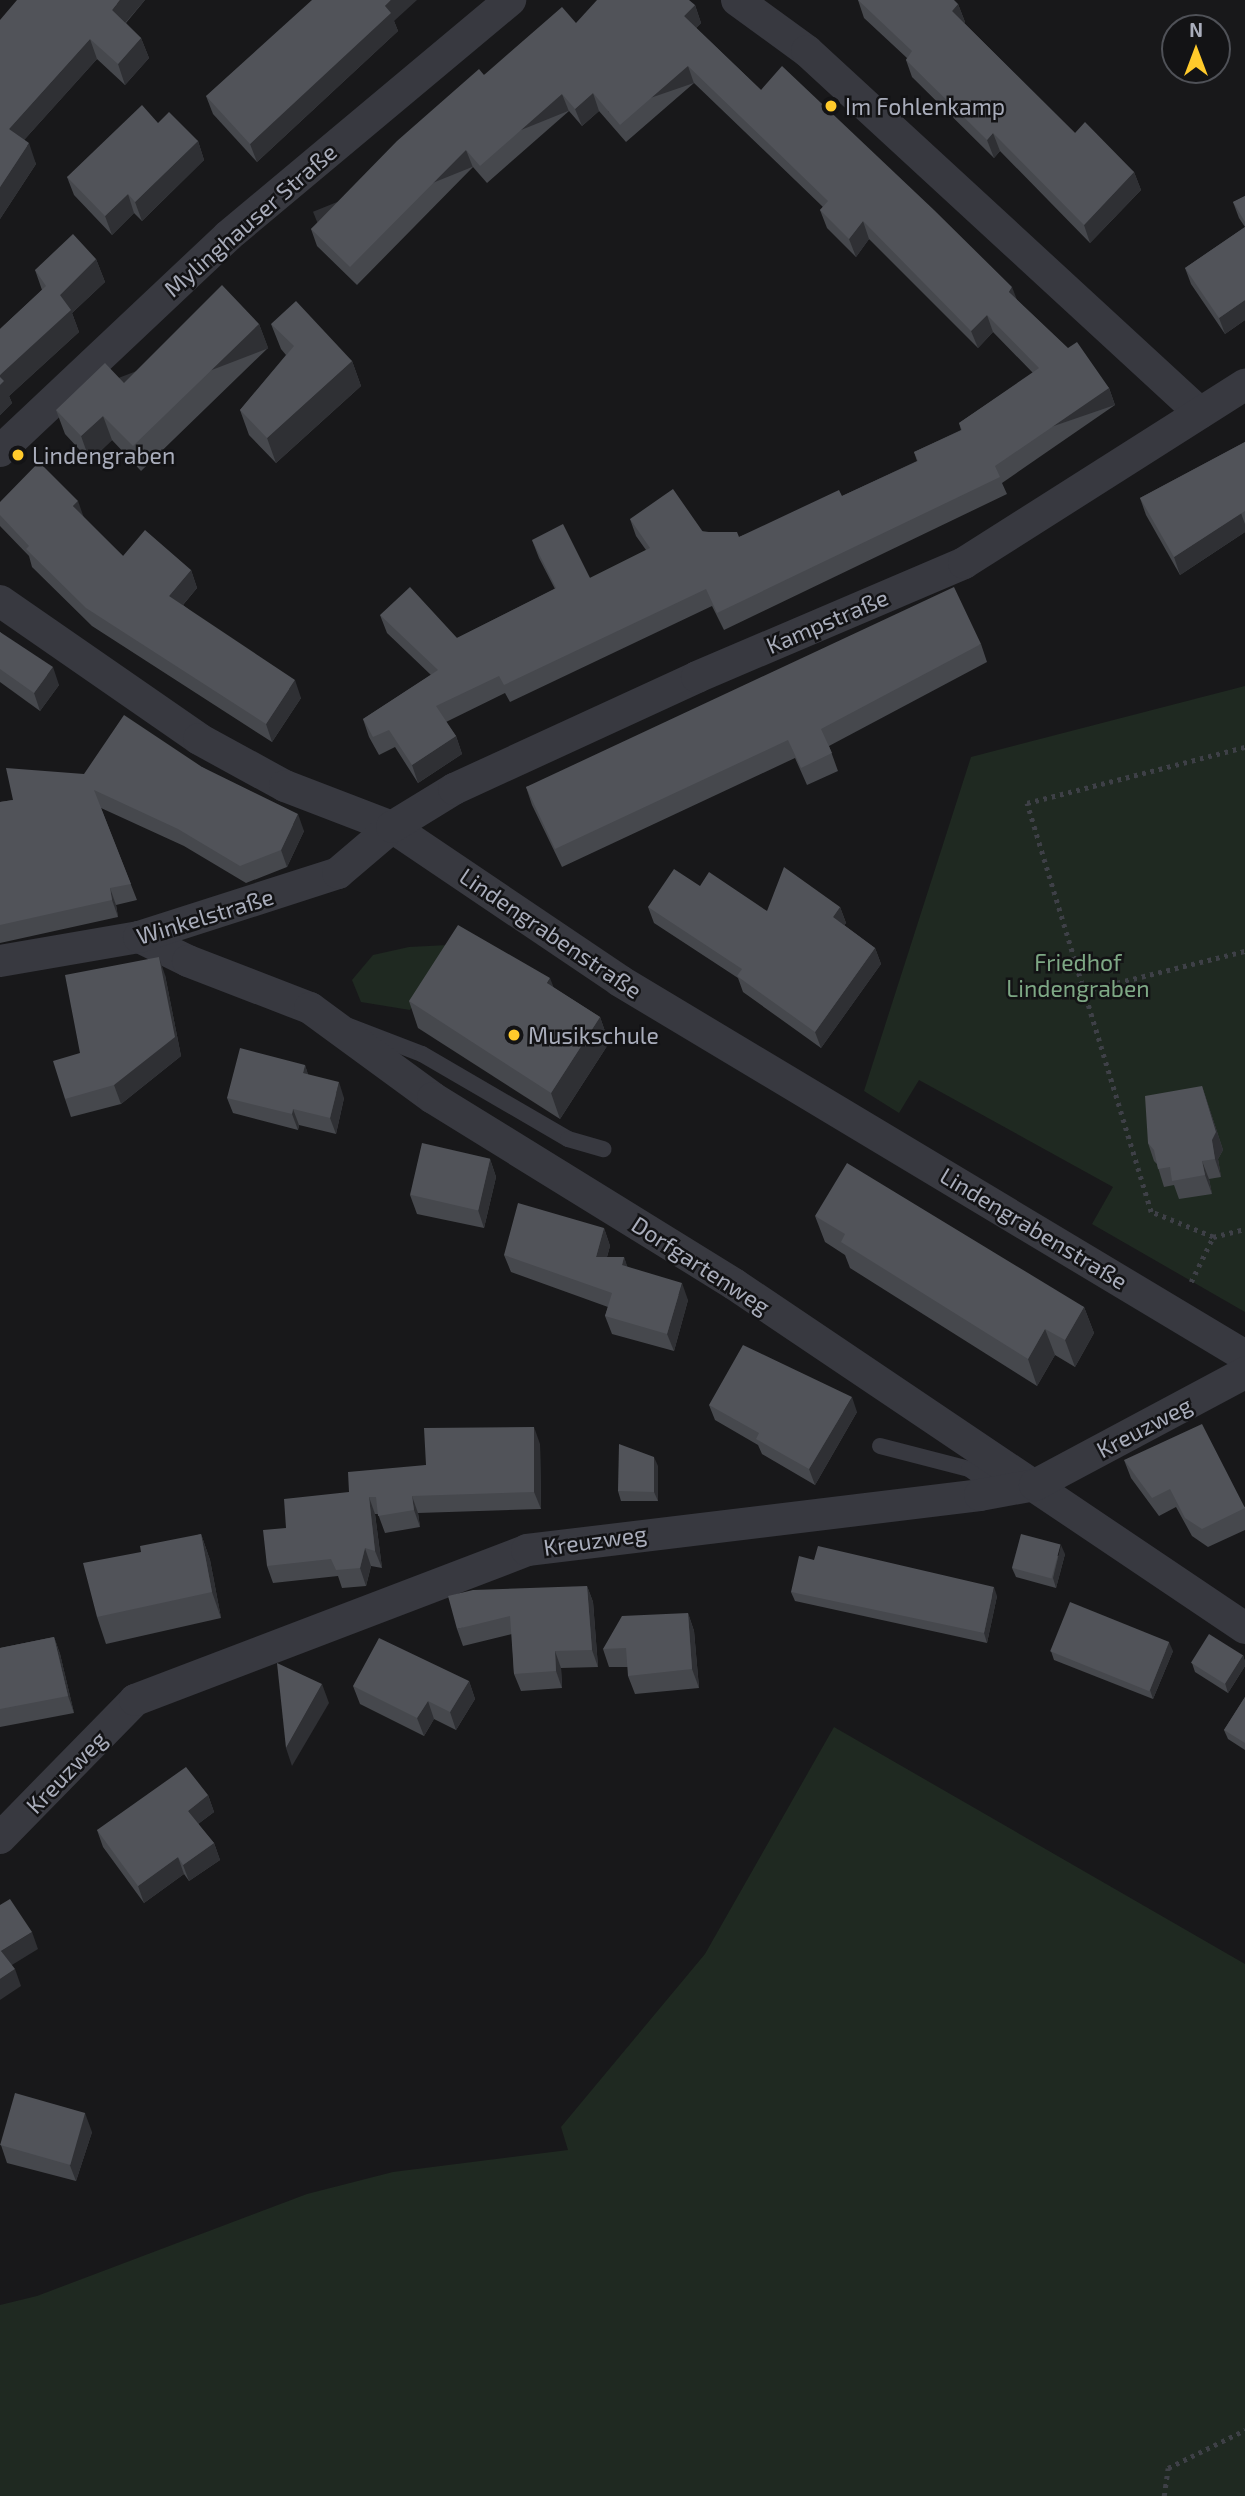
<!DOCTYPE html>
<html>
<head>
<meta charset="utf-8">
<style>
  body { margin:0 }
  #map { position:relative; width:1245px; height:2496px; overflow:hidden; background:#18181a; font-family:"Exo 2",sans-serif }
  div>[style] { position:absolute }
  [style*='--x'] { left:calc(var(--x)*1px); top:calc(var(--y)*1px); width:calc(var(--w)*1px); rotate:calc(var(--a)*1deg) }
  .green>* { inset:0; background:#1f2921 }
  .path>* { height:4.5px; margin-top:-2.25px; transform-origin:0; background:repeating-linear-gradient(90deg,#3e4047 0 3.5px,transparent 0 8.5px) }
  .lane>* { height:16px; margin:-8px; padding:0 8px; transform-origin:8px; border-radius:8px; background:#383940 }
  .street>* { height:32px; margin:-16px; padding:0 16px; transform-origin:16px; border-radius:16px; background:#383940 }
  .wall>* { inset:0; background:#46484d }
  .shaded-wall>* { inset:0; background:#2f3034; transform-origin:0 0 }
  .building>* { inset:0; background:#515359; transform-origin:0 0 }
  .dots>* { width:19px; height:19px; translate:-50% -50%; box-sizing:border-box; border:4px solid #131315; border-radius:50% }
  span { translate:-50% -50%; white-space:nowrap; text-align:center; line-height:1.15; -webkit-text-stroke:5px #131315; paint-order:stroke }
  .poi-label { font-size:23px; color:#a9adbb }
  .left { translate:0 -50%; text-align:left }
  .street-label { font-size:23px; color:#a9adbb }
  .park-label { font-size:23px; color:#7ea885 }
  .north { position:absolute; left:1161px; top:14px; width:70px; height:70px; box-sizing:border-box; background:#131315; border:2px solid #4f5157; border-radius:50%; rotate:0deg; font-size:19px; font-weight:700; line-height:28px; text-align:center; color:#a9adbb }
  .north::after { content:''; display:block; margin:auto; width:24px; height:32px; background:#ffca2b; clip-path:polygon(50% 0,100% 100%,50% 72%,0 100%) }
</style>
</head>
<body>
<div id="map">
  <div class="green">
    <i style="clip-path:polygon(1245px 686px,1245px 1312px,1092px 1224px,1113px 1187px,919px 1080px,899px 1113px,864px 1091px,971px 757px)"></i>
    <i style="clip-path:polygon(448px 945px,410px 1010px,361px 1002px,352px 980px,373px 955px,409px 947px)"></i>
    <i style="clip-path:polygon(834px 1727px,1245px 1964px,1245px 2496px,0 2496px,0 2305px,37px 2296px,307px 2194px,393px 2172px,568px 2150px,561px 2127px,705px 1954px)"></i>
  </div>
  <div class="path">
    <i style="--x:1084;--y:991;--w:166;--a:-14"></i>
    <i style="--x:1213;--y:1237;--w:67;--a:-158"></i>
    <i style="--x:1151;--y:1212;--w:427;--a:-106.9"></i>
    <i style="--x:1027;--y:803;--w:225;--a:-14.4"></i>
    <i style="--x:1191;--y:1282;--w:50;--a:-63.9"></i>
    <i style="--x:1213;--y:1237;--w:33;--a:-14"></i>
    <i style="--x:1164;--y:2496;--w:28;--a:-82"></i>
    <i style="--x:1168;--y:2468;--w:86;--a:-26.3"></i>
  </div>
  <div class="lane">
    <i style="--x:349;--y:1026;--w:78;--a:21"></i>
    <i style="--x:422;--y:1054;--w:169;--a:30.2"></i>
    <i style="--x:568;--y:1139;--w:37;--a:16"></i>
    <i style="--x:880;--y:1446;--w:92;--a:14.5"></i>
    <i style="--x:969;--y:1469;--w:36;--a:36"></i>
  </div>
  <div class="street">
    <i style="--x:737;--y:0;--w:87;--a:36.1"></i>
    <i style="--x:807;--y:51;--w:534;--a:42.65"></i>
    <i style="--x:0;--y:451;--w:313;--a:-43.3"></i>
    <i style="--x:228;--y:236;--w:368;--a:-39.9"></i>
    <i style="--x:0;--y:601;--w:242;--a:34.7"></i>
    <i style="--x:199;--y:739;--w:98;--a:28.7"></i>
    <i style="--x:285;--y:786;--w:115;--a:21"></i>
    <i style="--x:392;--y:827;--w:275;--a:34"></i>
    <i style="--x:620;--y:981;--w:729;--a:30.96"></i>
    <i style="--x:139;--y:937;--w:55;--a:26.1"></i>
    <i style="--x:188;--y:961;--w:131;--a:21.1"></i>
    <i style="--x:310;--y:1008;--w:152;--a:36.2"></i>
    <i style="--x:433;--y:1098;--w:354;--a:31.7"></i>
    <i style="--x:734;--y:1284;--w:616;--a:33.95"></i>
    <i style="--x:0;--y:961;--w:141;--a:-9.8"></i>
    <i style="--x:139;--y:937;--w:209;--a:-17.8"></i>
    <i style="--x:338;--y:873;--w:71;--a:-40.4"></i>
    <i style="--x:392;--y:827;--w:73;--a:-31.5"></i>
    <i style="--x:454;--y:789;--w:268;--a:-24.7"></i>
    <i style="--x:697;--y:677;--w:290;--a:-23.1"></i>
    <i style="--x:964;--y:563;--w:333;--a:-32.4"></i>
    <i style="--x:0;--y:1838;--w:193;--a:-45.6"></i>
    <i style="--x:135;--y:1700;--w:420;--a:-20.9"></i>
    <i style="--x:527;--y:1550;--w:456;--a:-6.9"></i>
    <i style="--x:980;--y:1495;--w:56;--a:-10.3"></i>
    <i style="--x:1035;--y:1485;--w:238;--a:-28.1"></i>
  </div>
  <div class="wall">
    <i style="clip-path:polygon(145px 0,126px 23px,141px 38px,149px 58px,125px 85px,97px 59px,24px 140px,36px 164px,0 219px,0 20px)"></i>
    <i style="clip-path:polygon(858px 0,958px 4px,965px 22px,964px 23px,1075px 133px,1134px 172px,1141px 190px,1090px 243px,1000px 151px,994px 158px,912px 77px,906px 60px,907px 58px,864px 18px)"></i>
    <i style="clip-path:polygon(695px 5px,701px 23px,696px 28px,761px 90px,1017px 300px,1109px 388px,1115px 405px,1002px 483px,1007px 494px,724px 630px,712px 606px,510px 702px,505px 693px,446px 722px,456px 736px,462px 754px,418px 783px,395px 747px,379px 755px,369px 737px,363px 719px,431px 675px,387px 633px,380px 615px,457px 638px,555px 589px,539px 558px,532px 540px,590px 578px,646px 550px,636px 536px,630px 519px,739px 537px,842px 496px,917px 461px,914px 452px,961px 430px,959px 423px,1033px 373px,993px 332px,978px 348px,869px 239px,856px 257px,827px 228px,820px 210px,823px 207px,694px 83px,626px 142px,599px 111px,582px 126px,569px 111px,487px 183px,473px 167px,357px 285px,317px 246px,311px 229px,484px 75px,576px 23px)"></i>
    <i style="clip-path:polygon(394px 21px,398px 31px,257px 162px,213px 114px,206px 96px)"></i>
    <i style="clip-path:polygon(158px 123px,198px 141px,204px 160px,142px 221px,134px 213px,112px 235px,74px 195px,67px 177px)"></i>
    <i style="clip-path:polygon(1245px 196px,1245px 320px,1225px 334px,1191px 284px,1185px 268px,1245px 227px,1239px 218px,1233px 202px)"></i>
    <i style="clip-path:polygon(96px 259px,105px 282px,72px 313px,79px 332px,9px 396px,12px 403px,0 415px,0 329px,42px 290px,35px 270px)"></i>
    <i style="clip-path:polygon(259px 324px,268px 348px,141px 471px,112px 440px,90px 461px,65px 434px,56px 410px,124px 383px)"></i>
    <i style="clip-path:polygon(271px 324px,352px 361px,361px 386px,276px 463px,249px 435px,240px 410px,286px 355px,281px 349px)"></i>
    <i style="clip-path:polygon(1245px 442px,1245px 532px,1180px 575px,1146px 515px,1140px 498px)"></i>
    <i style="clip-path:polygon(0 502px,83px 517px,123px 556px,191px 570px,197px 588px,183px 605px,301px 698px,272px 742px,92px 626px,32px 567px,29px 556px,0 526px)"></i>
    <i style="clip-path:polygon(0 632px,59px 685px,40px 711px,0 682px)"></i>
    <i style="clip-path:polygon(981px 644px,987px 662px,829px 746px,838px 771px,807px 785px,795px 758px,562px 867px,532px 805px,526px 787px)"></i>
    <i style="clip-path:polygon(202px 767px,304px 831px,287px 867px,246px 883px,184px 846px,101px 808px,137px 900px,116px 905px,118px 917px,0 943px,0 802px,13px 800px,84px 774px)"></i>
    <i style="clip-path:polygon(700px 886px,767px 911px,840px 907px,846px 923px,844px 925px,875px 948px,881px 964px,821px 1048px,743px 992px,738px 978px,654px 923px,648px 907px)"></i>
    <i style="clip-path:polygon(165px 975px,181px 1056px,121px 1104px,71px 1117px,65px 1099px,80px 1053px)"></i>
    <i style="clip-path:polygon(554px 988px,600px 1017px,609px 1043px,560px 1119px,418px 1028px,409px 1001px)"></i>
    <i style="clip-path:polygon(305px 1065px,308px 1075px,344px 1098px,336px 1134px,299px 1125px,298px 1130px,233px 1113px,227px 1098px)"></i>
    <i style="clip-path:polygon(1202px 1086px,1223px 1150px,1218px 1159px,1221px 1177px,1209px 1179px,1212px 1194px,1179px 1199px,1174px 1185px,1164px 1187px,1157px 1164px,1154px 1161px,1148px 1143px)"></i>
    <i style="clip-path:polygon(490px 1159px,496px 1177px,484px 1228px,417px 1214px,410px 1195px)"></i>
    <i style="clip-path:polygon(815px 1216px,1084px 1307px,1094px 1333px,1075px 1367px,1055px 1355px,1037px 1386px,850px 1268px,845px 1255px,825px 1242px)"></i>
    <i style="clip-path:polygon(604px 1228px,610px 1246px,607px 1257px,624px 1257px,627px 1267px,688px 1300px,674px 1351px,612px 1334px,605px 1316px,608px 1307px,511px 1272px,504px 1255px)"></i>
    <i style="clip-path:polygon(709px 1405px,857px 1412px,815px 1485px,762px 1454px,758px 1445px,715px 1420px)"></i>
    <i style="clip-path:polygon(540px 1444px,541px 1509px,418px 1513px,420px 1527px,385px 1533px,378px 1514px,375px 1514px,382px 1568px,371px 1566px,366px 1586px,342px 1588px,338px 1576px,273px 1583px,267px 1566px,349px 1492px,426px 1465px)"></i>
    <i style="clip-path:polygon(1124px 1460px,1245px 1507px,1245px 1530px,1208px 1547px,1192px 1536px,1176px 1507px,1159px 1516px,1131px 1478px)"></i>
    <i style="clip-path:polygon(658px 1466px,658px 1501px,621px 1501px,618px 1491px)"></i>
    <i style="clip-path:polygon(201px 1534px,210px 1560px,221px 1618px,106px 1644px,97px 1617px,141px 1552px)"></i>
    <i style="clip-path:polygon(1065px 1554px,1056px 1588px,1016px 1577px,1012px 1568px)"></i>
    <i style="clip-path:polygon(587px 1586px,593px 1602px,598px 1667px,561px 1668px,562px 1688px,521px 1691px,514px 1674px,512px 1634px,463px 1646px,457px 1629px)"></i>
    <i style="clip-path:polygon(791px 1592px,997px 1596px,987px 1643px,795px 1601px)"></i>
    <i style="clip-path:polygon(688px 1613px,694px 1631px,699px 1688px,635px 1694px,628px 1676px,628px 1667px,609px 1667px,603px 1649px)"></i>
    <i style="clip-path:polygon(54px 1637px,60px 1654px,74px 1713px,0 1727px,0 1648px)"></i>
    <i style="clip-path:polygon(1051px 1651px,1173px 1651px,1153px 1699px,1054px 1660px)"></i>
    <i style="clip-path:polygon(1243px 1655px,1245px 1662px,1245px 1666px,1228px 1693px,1195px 1672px,1192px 1663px)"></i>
    <i style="clip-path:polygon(469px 1681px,475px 1699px,456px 1730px,434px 1719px,424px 1736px,360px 1704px,353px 1686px)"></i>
    <i style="clip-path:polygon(1245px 1697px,1245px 1750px,1228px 1739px,1224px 1730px)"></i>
    <i style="clip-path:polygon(208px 1795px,214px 1812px,198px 1824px,214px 1843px,220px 1860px,189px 1881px,184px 1874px,144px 1903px,103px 1847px,97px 1830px)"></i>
    <i style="clip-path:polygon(92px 2132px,76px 2181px,7px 2163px,1px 2145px)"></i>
  </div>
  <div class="shaded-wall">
    <i style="clip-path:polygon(120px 0,145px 0,119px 30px,112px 10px)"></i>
    <i style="clip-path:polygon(391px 0,417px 0,394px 21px,398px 31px,257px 162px,250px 144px)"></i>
    <i style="clip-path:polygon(958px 4px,965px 22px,959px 29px,952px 11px)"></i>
    <i style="clip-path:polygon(695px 5px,701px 23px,690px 34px,684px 16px)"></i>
    <i style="clip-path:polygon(141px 38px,149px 58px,125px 85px,118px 64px)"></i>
    <i style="clip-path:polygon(90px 39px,97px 59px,16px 149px,9px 129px)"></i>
    <i style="left:688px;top:66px;width:18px;height:90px;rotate:71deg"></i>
    <i style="clip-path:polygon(593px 93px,599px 111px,582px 126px,575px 109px)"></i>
    <i style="left:562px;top:94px;width:18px;height:109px;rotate:68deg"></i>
    <i style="clip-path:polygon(993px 133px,1000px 151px,994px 158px,987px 140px)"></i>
    <i style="clip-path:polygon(198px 141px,204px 160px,142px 221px,135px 202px)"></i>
    <i style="clip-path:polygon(29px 143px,36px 164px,0 219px,0 187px)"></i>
    <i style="left:466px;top:150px;width:18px;height:165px;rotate:68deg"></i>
    <i style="clip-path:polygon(1134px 172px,1141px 190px,1090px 243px,1084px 225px)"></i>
    <i style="clip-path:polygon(128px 194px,134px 213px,112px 235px,105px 216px)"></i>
    <i style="clip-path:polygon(863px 221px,869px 239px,856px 257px,849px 239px)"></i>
    <i style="clip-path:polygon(96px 259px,105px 282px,72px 313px,79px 332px,9px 396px,12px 403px,0 415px,0 375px,60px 295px)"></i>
    <i style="clip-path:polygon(1012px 287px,1019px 305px,1009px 292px)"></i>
    <i style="clip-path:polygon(1245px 300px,1245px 320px,1225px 334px,1219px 318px)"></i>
    <i style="clip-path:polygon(987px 315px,993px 332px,978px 348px,971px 331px)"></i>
    <i style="left:259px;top:324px;width:26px;height:175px;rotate:69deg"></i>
    <i style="clip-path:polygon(352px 361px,361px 386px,276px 463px,267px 438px)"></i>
    <i style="left:1109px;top:388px;width:18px;height:138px;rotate:71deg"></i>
    <i style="clip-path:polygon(103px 416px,112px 440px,90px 461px,81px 436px)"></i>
    <i style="clip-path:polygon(78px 501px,84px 518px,73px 506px)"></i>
    <i style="clip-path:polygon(1241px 513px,1245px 524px,1245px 532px,1180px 575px,1174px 557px)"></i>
    <i style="clip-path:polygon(191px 570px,197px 588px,176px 613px,169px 596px)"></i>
    <i style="clip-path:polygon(53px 667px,59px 685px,40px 711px,34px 693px)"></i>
    <i style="clip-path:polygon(295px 680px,301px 698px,272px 742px,266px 724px)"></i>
    <i style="clip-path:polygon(456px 736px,462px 754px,418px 783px,412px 765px)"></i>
    <i style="clip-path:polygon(298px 814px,304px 831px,287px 867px,281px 850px)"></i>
    <i style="clip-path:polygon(110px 888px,116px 905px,118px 917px,112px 900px)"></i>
    <i style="clip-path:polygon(840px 907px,846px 923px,838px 933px,833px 917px)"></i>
    <i style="clip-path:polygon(875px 948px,881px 964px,821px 1048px,815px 1032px)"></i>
    <i style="clip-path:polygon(159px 957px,165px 975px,181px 1056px,121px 1104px,114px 1085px)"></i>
    <i style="clip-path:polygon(550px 978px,560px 1004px,547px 983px)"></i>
    <i style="clip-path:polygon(600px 1017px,609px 1043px,560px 1119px,551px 1093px)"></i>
    <i style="clip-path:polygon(305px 1065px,310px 1080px,303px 1073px)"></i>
    <i style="clip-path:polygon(339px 1082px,344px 1098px,336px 1134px,330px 1118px)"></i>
    <i style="clip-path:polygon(1202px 1086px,1223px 1150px,1218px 1159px,1221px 1177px,1215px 1159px)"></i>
    <i style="clip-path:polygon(293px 1109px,299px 1125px,298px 1130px,292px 1114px)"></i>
    <i style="clip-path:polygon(490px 1159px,496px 1177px,484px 1228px,478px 1210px)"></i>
    <i style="clip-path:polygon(1202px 1161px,1209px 1179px,1212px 1194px,1205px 1175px)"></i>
    <i style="clip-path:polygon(604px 1228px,610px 1246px,602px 1274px,596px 1257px)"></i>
    <i style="clip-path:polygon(624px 1257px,630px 1274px,622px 1265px)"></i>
    <i style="clip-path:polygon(682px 1283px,688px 1300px,674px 1351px,667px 1334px)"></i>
    <i style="clip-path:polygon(1084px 1307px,1094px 1333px,1075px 1367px,1065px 1340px)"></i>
    <i style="clip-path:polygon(1045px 1329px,1055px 1355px,1037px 1386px,1028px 1359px)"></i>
    <i style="clip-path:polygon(852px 1397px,857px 1412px,815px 1485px,809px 1469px)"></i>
    <i style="clip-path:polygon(534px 1427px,540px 1444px,541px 1509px,534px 1492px)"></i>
    <i style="clip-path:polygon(654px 1457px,658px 1466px,658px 1501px,654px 1492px)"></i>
    <i style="clip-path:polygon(412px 1496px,418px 1513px,420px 1527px,414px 1510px)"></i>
    <i style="clip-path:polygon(369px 1497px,375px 1514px,382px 1568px,375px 1551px)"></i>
    <i style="clip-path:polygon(201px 1534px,210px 1560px,221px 1618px,212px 1592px)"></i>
    <i style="clip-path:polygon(1061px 1545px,1065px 1554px,1056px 1588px,1053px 1578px)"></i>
    <i style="clip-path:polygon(365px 1548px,371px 1566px,366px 1586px,360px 1568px)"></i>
    <i style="clip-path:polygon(587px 1586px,593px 1602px,598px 1667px,592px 1650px)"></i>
    <i style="clip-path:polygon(994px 1587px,997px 1596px,987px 1643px,984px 1633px)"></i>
    <i style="clip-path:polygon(688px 1613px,694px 1631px,699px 1688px,692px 1669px)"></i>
    <i style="clip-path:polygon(54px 1637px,60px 1654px,74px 1713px,68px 1696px)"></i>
    <i style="clip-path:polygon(1169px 1642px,1173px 1651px,1153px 1699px,1150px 1690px)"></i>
    <i style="clip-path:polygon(555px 1651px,561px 1668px,562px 1688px,556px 1671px)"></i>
    <i style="clip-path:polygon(1243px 1655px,1245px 1662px,1245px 1666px,1228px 1693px,1225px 1683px)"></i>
    <i style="clip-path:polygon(469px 1681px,475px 1699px,456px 1730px,450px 1712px)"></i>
    <i style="clip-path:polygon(322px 1684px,329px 1703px,292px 1766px,286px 1748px)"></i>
    <i style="clip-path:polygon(428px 1701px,434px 1719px,424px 1736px,417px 1718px)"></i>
    <i style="clip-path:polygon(208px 1795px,214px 1812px,194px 1827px,188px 1811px)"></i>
    <i style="clip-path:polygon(214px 1843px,220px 1860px,189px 1881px,183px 1865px)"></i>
    <i style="clip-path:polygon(178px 1857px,184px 1874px,144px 1903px,138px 1886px)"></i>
    <i style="clip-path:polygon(32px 1932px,38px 1949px,7px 1968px,1px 1951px)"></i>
    <i style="clip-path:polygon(15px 1969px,21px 1986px,0 2000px,0 1979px)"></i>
    <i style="clip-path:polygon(85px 2113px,92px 2132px,76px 2181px,69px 2163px)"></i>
  </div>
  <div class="building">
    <i style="clip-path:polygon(17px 0,120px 0,112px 10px,141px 38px,118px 64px,90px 39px,9px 129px,29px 143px,0 187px,0 20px)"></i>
    <i style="clip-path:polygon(312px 0,391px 0,385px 6px,391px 13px,250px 144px,206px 96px)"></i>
    <i style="clip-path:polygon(597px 0,689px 0,695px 5px,684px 16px,761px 90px,782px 66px,934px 210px,1012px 287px,1009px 292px,1068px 348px,1077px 342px,1109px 388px,995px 466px,1000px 477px,717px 613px,706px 589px,504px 685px,499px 676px,436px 706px,456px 736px,412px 765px,389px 730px,373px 737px,363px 719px,438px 670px,380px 615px,410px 587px,457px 638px,556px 588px,532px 540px,563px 524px,590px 578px,650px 548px,630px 519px,673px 489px,703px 532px,737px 532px,739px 537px,839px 490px,842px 496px,918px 461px,914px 452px,962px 430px,959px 423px,1039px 368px,987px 315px,971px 331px,863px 221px,849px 239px,820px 210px,828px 201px,688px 66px,620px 125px,593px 93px,575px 109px,562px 94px,480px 166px,466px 150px,350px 267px,311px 229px,397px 141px,479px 69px,484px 75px,562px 7px,576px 23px)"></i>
    <i style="clip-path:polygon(858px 0,954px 0,958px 4px,952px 11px,1075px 133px,1085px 122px,1134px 172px,1084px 225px,993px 133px,987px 140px,906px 60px,912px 51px)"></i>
    <i style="clip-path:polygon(142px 105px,158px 123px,169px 112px,198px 141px,135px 202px,128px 194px,105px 216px,67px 177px)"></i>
    <i style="clip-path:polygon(1245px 196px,1245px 222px,1233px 202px)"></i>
    <i style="clip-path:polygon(1245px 227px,1245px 300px,1219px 318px,1185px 268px)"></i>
    <i style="clip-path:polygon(73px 234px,96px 259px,60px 295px,71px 310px,0 375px,0 329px,46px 286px,35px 270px)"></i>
    <i style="clip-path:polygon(222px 285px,259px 324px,133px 446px,103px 416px,81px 436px,56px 410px,105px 363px,124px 383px)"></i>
    <i style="clip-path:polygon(296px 301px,352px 361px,267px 438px,240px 410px,294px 346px,271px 324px)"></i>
    <i style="clip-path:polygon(0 377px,4px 381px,0 385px)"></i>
    <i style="clip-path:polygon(1245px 442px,1245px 511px,1174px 557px,1140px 498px)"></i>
    <i style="clip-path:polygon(39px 462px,78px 501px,73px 506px,123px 556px,145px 530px,191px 570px,169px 596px,295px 680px,266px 724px,86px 608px,26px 549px,29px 546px,0 515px,0 502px)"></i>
    <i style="clip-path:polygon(954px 587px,981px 644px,821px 729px,832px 753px,801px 768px,788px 740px,555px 849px,526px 787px)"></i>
    <i style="clip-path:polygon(0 632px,53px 667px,34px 693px,0 669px)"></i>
    <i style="clip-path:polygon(124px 715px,202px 767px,298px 814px,281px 850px,240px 866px,178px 829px,94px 790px,131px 884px,110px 888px,112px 900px,0 925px,0 802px,13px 800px,6px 768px,84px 774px)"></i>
    <i style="clip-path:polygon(784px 867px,840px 907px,833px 917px,875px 948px,815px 1032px,737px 976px,742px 969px,648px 907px,674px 869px,700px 886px,709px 872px,767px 911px)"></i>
    <i style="clip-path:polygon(458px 925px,550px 978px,547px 983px,600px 1017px,551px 1093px,409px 1001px)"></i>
    <i style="clip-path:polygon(159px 957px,175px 1037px,114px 1085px,65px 1099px,53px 1061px,80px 1053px,65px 975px)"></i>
    <i style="clip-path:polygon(240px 1048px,305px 1065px,303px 1073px,339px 1082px,330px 1118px,293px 1109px,292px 1114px,227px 1098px)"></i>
    <i style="clip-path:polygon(1202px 1086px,1216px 1132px,1212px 1140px,1215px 1159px,1202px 1161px,1205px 1175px,1172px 1181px,1170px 1167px,1158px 1169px,1154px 1150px,1148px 1143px,1145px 1096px)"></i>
    <i style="left:422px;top:1143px;width:70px;height:53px;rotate:13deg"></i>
    <i style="clip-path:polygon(847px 1163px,1084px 1307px,1065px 1340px,1045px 1329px,1028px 1359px,841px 1242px,845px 1234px,815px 1216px)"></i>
    <i style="clip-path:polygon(518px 1203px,604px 1228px,596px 1257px,624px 1257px,622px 1265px,682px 1283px,667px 1334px,605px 1316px,612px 1293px,504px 1255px)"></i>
    <i style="clip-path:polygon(743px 1345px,852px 1397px,809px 1469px,756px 1439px,759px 1433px,709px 1405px)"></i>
    <i style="clip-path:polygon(1202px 1424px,1245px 1508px,1202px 1529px,1185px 1518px,1170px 1489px,1152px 1498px,1124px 1460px)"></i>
    <i style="clip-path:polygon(534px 1427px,534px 1492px,412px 1496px,414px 1510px,378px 1516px,376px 1497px,369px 1497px,375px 1551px,365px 1548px,360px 1568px,336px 1570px,331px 1559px,267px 1566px,263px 1530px,286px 1528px,284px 1499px,349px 1492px,348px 1472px,426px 1465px,424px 1428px)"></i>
    <i style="clip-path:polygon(619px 1444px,654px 1457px,654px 1492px,618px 1491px)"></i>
    <i style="clip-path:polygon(201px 1534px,212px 1592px,97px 1617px,83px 1563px,141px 1552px,140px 1546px)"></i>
    <i style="left:1021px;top:1534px;width:41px;height:35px;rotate:15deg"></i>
    <i style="clip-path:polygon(818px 1546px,994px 1587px,984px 1633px,791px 1592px,799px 1556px,814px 1560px)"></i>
    <i style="clip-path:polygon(587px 1586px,592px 1650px,555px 1651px,556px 1671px,514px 1674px,510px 1616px,457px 1629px,448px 1596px,473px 1590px)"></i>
    <i style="left:1070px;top:1602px;width:107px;height:53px;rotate:22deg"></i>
    <i style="clip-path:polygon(688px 1613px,692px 1669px,628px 1676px,626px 1648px,603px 1649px,622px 1616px)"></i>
    <i style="left:1209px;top:1634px;width:40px;height:34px;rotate:32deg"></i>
    <i style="clip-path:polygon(54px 1637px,68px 1696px,0 1709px,0 1648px)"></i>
    <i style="clip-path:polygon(379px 1638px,469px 1681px,450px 1712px,428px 1701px,417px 1718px,353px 1686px)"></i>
    <i style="clip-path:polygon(277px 1663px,322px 1684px,286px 1748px)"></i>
    <i style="clip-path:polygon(1245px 1697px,1245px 1743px,1224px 1730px)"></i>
    <i style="clip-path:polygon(186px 1767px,208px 1795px,188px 1811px,214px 1843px,183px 1865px,178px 1857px,138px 1886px,97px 1830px)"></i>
    <i style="clip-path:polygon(10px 1899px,32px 1932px,1px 1951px,15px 1969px,0 1979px,0 1905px)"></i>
    <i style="left:15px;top:2093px;width:73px;height:54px;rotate:16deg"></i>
  </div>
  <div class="dots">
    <i style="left:831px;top:106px;background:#ffca2b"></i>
    <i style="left:18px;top:455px;background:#ffca2b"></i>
    <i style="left:514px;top:1035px;background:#ffca2b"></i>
  </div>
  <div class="poi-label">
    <span class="left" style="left:845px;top:106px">Im Fohlenkamp</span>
    <span class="left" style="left:32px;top:455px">Lindengraben</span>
    <span class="left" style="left:528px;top:1035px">Musikschule</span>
  </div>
  <div class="street-label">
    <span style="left:250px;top:220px;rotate:-41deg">Mylinghauser Straße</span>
    <span style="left:827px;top:621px;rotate:-23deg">Kampstraße</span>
    <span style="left:205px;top:916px;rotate:-17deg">Winkelstraße</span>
    <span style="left:551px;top:933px;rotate:34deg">Lindengrabenstraße</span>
    <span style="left:1034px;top:1228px;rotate:31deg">Lindengrabenstraße</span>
    <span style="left:701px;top:1265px;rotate:33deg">Dorfgartenweg</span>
    <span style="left:1144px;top:1427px;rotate:-28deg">Kreuzweg</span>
    <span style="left:595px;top:1540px;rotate:-8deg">Kreuzweg</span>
    <span style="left:66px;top:1772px;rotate:-46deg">Kreuzweg</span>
  </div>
  <div class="park-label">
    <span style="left:1078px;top:975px">Friedhof<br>Lindengraben</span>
  </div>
  <div class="north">N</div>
</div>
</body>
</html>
